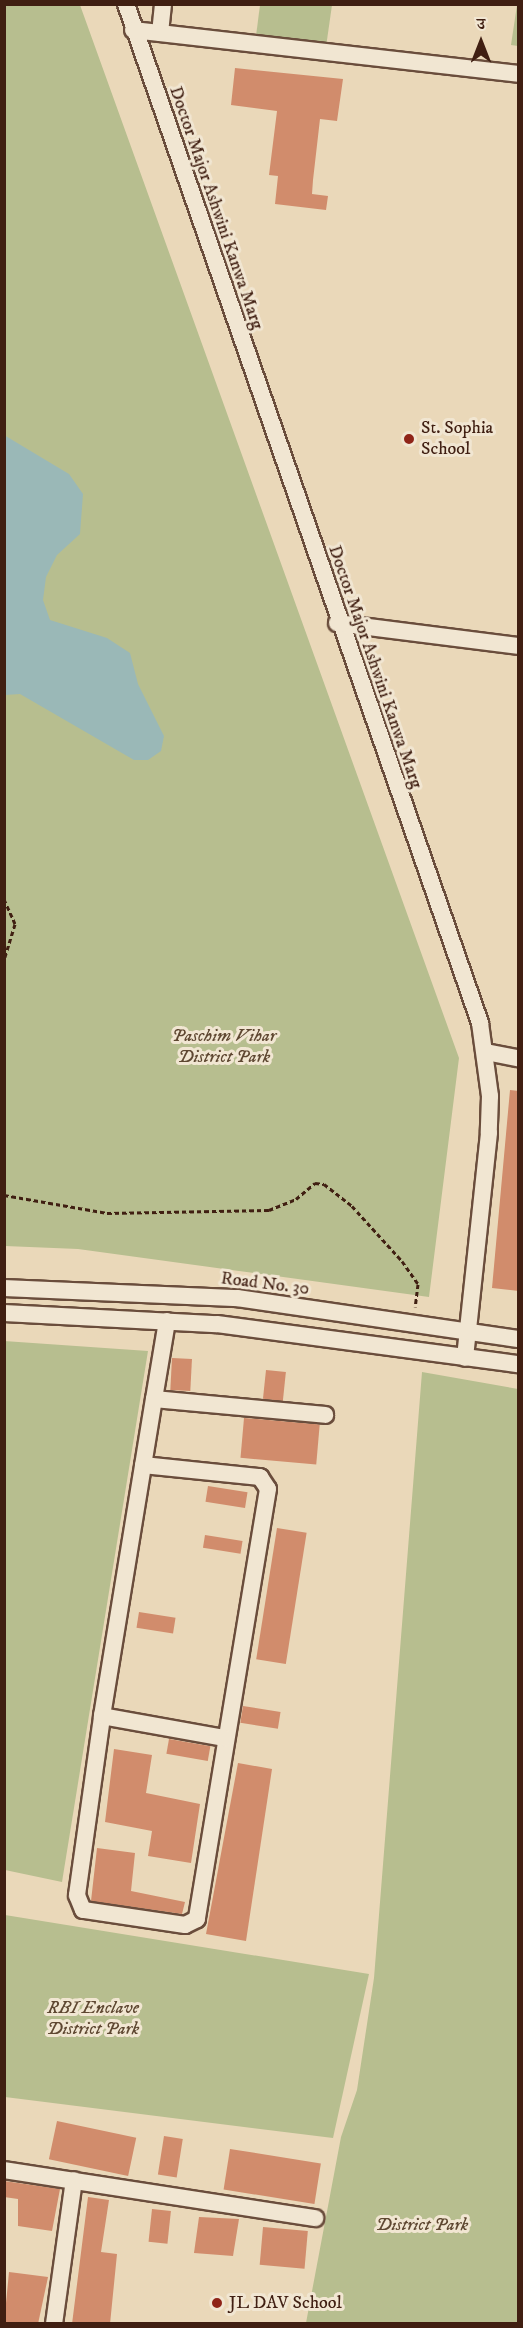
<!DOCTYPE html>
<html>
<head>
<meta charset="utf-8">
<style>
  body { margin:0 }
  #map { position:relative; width:523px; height:2328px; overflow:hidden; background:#ead8b9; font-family:"IM FELL DW Pica","Noto Serif Devanagari",serif }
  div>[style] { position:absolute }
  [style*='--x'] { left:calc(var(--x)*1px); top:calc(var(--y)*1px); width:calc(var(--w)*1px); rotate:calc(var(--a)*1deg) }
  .green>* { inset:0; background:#b7be8f }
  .water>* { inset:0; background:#9ab8b7 }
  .building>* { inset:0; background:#d18c6c; transform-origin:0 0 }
  .path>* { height:3px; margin-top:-1.5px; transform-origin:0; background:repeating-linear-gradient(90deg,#401f12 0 4.5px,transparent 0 7.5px) }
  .roads { filter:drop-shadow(2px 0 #6a4d3c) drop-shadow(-2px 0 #6a4d3c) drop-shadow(0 2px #6a4d3c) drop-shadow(0 -2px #6a4d3c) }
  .minor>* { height:16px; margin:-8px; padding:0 8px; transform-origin:8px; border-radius:8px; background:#f1e6d2 }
  .dots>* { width:16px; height:16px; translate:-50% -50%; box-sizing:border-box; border:3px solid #f1e6d2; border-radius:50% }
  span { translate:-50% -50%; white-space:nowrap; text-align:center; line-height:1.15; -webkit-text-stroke:6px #f1e6d2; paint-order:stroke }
  .street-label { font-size:18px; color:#401f12 }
  .poi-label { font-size:18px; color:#401f12 }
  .left { translate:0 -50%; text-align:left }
  .park-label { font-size:18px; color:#5e4731; font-style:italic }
  .frame { position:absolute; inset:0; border:6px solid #401f12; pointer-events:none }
  .north { position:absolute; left:451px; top:12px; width:60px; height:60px; -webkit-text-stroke:4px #f1e6d2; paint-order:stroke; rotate:0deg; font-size:16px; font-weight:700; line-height:24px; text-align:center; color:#401f12 }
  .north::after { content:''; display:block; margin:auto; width:21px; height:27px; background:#401f12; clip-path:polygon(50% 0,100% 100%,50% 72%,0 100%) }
</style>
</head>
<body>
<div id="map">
  <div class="green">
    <i style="clip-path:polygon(5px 5px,80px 5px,459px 1058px,429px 1297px,78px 1249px,5px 1246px)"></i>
    <i style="clip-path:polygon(260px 5px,332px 5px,326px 47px,256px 36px)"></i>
    <i style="clip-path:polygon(517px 5px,518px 5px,518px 46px,511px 45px)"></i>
    <i style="clip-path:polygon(4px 1341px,148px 1351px,62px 1882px,5px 1870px)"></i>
    <i style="clip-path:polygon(422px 1372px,518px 1389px,518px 2323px,306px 2323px,341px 2137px,357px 2090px,374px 1978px)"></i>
    <i style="clip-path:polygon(5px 1915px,369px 1974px,333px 2138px,5px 2097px)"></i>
  </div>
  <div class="water">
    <i style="clip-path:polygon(4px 435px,69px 474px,83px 494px,80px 534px,57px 555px,46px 577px,43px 600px,50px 620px,107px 638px,130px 653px,138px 684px,164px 736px,161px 751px,148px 760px,134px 760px,20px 694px,5px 695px)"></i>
  </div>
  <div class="building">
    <i style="clip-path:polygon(235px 68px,343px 79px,337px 121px,320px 119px,313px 180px,312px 194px,328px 196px,326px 210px,275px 204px,278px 176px,269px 175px,277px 111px,231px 105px)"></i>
    <i style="clip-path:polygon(510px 1090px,519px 1091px,519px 1291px,492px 1288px)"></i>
    <i style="left:172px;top:1358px;width:20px;height:32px;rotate:3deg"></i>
    <i style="left:266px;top:1370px;width:20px;height:29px;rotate:6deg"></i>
    <i style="left:244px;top:1418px;width:76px;height:40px;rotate:5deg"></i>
    <i style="left:208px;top:1486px;width:40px;height:16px;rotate:9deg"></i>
    <i style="left:277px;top:1528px;width:30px;height:133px;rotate:9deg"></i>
    <i style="left:205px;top:1535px;width:38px;height:13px;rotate:9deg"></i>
    <i style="left:139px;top:1612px;width:37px;height:16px;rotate:9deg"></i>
    <i style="left:243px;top:1706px;width:38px;height:17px;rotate:9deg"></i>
    <i style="left:169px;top:1739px;width:42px;height:15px;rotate:10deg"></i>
    <i style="clip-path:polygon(114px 1749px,152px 1755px,146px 1793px,200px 1804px,191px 1863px,148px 1856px,152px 1831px,105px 1822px)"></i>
    <i style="clip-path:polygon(238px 1763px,272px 1769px,246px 1941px,206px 1934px)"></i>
    <i style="clip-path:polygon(97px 1848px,135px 1853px,131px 1891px,185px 1902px,182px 1914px,91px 1901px)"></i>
    <i style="left:57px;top:2121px;width:81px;height:39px;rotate:12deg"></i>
    <i style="left:164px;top:2136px;width:19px;height:39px;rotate:9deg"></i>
    <i style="left:230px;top:2149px;width:92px;height:41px;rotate:9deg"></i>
    <i style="clip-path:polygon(4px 2181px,60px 2189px,52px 2231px,18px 2226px,18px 2199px,4px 2197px)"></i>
    <i style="clip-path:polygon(88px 2197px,109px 2200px,101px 2252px,117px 2254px,110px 2324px,72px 2324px)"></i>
    <i style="left:152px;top:2209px;width:19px;height:33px;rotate:6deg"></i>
    <i style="clip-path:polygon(199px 2217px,239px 2219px,233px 2256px,194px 2253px)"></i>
    <i style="left:263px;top:2227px;width:45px;height:38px;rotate:5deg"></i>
    <i style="clip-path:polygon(9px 2272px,48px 2277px,38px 2324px,4px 2324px)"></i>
  </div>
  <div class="path">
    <i style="--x:4;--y:899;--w:27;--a:66"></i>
    <i style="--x:15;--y:924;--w:38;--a:107"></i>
    <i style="--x:4;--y:1195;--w:105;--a:9.9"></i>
    <i style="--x:107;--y:1213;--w:162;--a:-1.1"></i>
    <i style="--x:269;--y:1210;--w:29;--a:-22"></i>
    <i style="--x:296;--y:1199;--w:25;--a:-40"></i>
    <i style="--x:315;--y:1183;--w:9;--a:6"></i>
    <i style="--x:324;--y:1184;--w:36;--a:38"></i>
    <i style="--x:352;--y:1206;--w:74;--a:47.7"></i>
    <i style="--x:402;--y:1261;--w:28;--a:55"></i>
    <i style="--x:418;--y:1284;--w:23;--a:97"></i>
  </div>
  <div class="roads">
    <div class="minor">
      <i style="--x:126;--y:4;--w:1079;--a:70.84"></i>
      <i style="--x:480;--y:1023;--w:74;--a:82.2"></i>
      <i style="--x:490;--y:1096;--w:37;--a:92"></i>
      <i style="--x:489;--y:1133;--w:226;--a:96.1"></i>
      <i style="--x:133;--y:30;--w:388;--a:6.5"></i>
      <i style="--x:160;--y:33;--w:29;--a:-84"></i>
      <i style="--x:337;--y:623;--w:182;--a:7.2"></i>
      <i style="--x:486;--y:1052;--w:33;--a:11"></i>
      <i style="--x:4;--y:1288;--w:233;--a:2.5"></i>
      <i style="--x:237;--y:1298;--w:284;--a:8.3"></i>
      <i style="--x:4;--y:1313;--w:213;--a:3"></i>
      <i style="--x:217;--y:1324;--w:304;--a:7.6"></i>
      <i style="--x:154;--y:1399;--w:172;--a:5.3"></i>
      <i style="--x:143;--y:1465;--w:118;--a:5.9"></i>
      <i style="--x:260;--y:1477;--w:14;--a:56"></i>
      <i style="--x:268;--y:1489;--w:436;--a:99.4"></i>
      <i style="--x:197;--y:1919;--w:13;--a:153"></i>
      <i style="--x:185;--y:1925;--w:103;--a:-171.6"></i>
      <i style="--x:83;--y:1910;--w:16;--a:-112"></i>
      <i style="--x:77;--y:1895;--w:181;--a:-82"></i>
      <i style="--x:102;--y:1716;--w:321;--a:-80.7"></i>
      <i style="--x:154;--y:1399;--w:79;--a:-80.5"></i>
      <i style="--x:102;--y:1716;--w:124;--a:10.2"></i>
      <i style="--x:4;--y:2170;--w:315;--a:8.8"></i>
      <i style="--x:54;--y:2324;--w:145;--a:-82.1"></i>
    </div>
  </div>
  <div class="dots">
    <i style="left:409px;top:439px;background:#8f2418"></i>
    <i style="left:217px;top:2303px;background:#8f2418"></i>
  </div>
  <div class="street-label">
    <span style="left:216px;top:208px;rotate:71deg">Doctor Major Ashwini Kanwa Marg</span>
    <span style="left:375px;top:667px;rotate:71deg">Doctor Major Ashwini Kanwa Marg</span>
    <span style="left:265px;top:1284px;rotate:7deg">Road No. 30</span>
  </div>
  <div class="poi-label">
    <span class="left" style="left:421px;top:439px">St. Sophia<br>School</span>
    <span class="left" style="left:229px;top:2303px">JL DAV School</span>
  </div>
  <div class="park-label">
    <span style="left:224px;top:1047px">Paschim Vihar<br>District Park</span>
    <span style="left:93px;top:2019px">RBI Enclave<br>District Park</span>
    <span style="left:422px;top:2225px">District Park</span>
  </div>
  <div class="frame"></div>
  <div class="north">उ</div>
</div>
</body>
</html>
